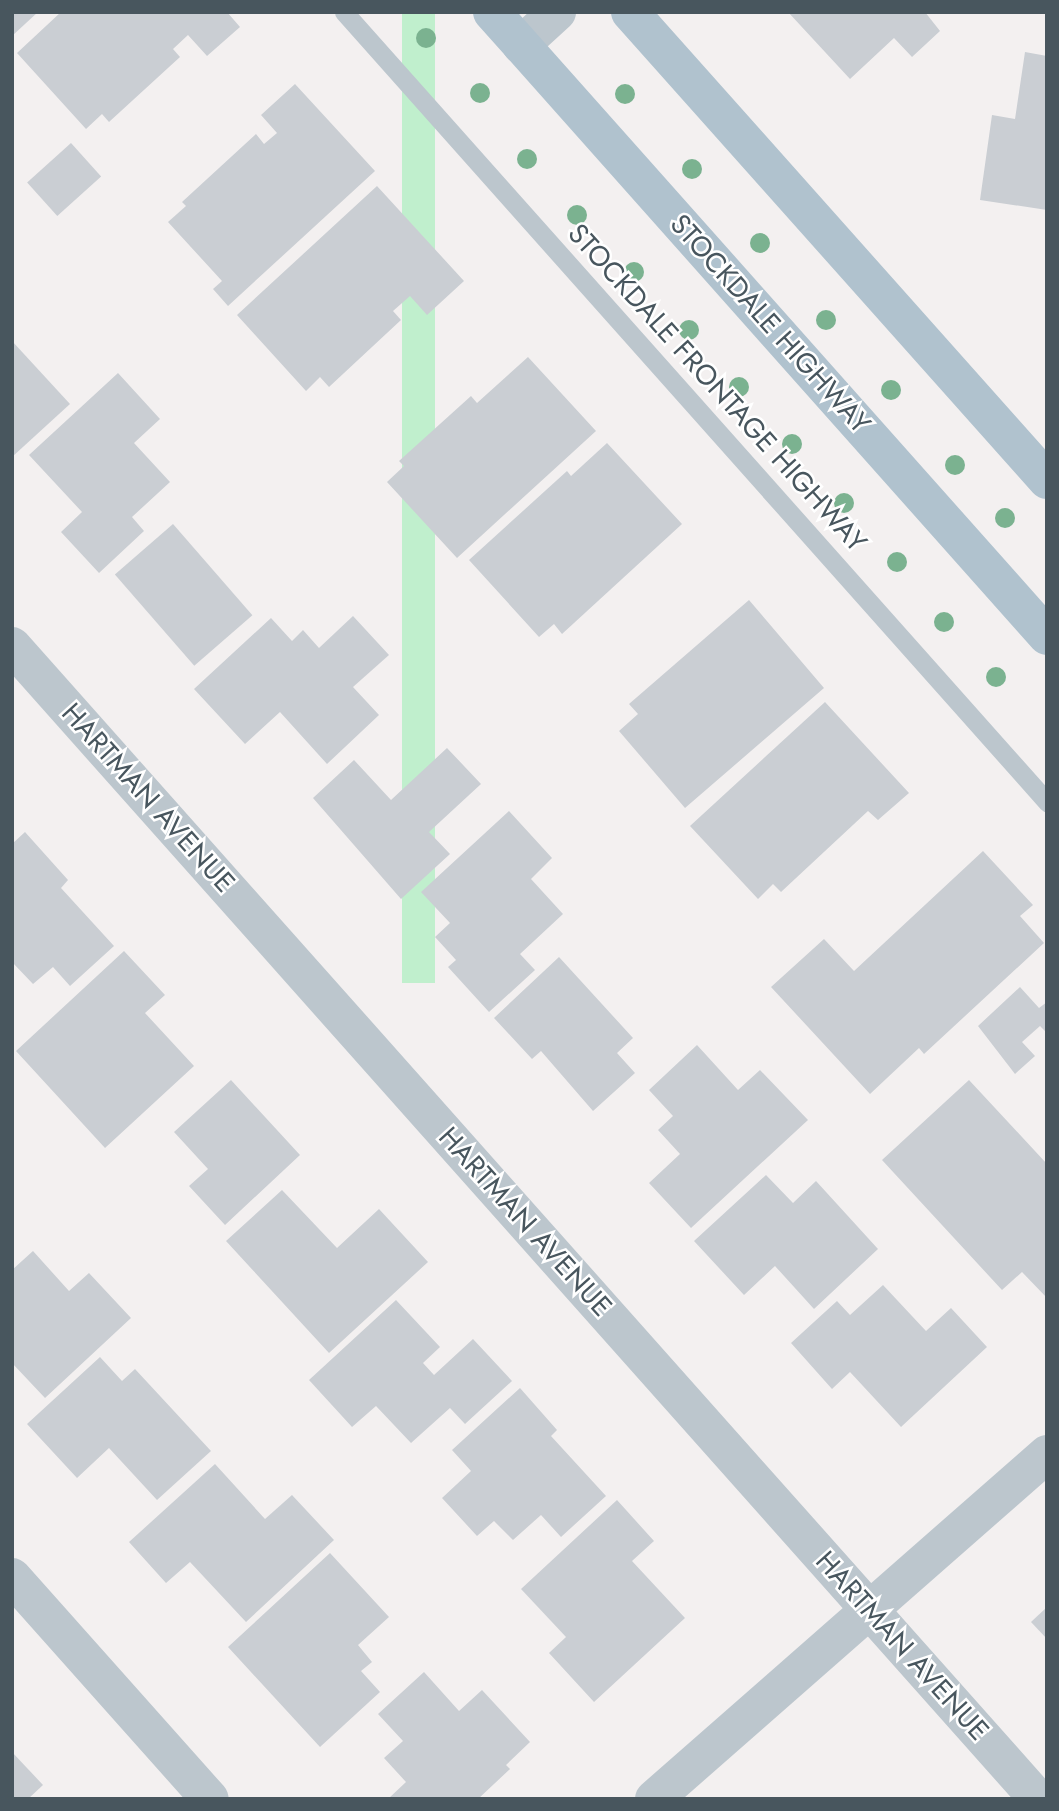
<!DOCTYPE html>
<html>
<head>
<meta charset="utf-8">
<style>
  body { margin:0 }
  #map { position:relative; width:1059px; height:1811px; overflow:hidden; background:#f3f0f0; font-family:Jost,sans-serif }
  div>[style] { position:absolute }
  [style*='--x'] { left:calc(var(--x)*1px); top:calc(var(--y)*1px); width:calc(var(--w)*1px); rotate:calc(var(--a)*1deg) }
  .green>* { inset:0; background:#c0efcd; transform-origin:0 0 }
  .building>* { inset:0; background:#caced3; transform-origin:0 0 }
  .lane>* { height:19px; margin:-9.5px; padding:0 9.5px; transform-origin:9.5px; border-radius:9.5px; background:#bcc6cd }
  .street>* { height:38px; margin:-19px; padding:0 19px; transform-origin:19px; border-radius:19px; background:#bcc6cd }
  .primary>* { height:38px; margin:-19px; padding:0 19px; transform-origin:19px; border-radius:19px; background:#b0c2ce }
  .trees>* { width:20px; height:20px; margin:-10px; border-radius:50%; background:#7bb290 }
  span { translate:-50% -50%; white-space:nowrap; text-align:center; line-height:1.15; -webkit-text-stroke:5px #fff; paint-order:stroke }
  .street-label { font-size:28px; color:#48565e }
  .frame { position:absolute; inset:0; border:14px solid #48565e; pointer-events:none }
</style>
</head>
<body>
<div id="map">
  <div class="green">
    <i style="left:402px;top:12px;width:33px;height:971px"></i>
  </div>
  <div class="building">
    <i style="clip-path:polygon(12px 12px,38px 12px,12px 36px)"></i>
    <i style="clip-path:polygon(61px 12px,227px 12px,240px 27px,207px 56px,188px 35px,173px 49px,180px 57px,109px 122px,102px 114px,86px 129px,17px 53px)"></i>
    <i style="clip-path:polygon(788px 12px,925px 12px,940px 31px,912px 57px,894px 38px,850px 79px)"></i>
    <i style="clip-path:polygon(1025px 52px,1047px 56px,1047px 210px,980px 200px,992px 115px,1015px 119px)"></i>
    <i style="clip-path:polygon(295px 84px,375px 171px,228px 306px,213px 289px,222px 281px,168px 222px,186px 206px,182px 202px,256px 134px,264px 144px,277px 133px,261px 115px)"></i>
    <i style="left:71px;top:143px;width:45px;height:59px;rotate:48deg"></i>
    <i style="clip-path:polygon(377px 186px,464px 281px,427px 315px,410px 296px,393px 311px,401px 320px,329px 387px,320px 377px,306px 391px,237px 315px)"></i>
    <i style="clip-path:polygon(12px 341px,70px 404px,12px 457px)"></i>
    <i style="clip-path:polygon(528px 357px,596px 431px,457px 558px,387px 482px,404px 466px,399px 461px,471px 396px,477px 403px)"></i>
    <i style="clip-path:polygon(118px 373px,160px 419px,134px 443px,170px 482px,132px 517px,144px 531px,99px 573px,61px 532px,82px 512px,29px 455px)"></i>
    <i style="clip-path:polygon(607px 443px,682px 524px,562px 634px,554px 624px,539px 637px,469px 560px,567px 471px,571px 476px)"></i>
    <i style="left:173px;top:524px;width:121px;height:77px;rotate:49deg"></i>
    <i style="clip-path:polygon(749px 600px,824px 688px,685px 808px,619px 731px,638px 714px,629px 704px)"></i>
    <i style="clip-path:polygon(353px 616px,389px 655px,353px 687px,379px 715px,327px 764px,280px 712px,245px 744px,194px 689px,271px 618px,292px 641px,303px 630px,319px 648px)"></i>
    <i style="clip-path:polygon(825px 702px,909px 793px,878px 820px,868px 811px,781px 892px,773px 884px,758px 899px,690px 826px)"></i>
    <i style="clip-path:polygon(447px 748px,481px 784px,429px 832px,450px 854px,401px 899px,313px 798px,354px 760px,391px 800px)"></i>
    <i style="clip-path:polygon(509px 811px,552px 858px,531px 879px,563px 914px,520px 954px,535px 970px,489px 1012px,448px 967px,456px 960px,435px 937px,450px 923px,421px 892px)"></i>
    <i style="clip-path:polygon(25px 832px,68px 880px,61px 888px,114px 946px,70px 986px,53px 967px,33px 984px,12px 962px,12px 844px)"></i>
    <i style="clip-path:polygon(983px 851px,1033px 905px,1020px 916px,1044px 943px,924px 1054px,919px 1048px,870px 1094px,771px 987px,824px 939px,854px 971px)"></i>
    <i style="clip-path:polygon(124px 951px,165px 995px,145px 1013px,194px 1066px,105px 1148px,16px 1051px)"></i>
    <i style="clip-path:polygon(559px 957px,633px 1038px,617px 1053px,635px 1073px,593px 1111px,541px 1051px,532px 1059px,494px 1018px)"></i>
    <i style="clip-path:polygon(1020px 987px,1039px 1008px,1047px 1002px,1047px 1033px,1040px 1026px,1022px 1042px,1035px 1056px,1015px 1074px,978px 1026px)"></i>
    <i style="clip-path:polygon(697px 1045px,738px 1090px,760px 1070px,808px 1120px,691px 1228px,649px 1183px,680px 1154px,658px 1130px,673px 1116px,649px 1090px)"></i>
    <i style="clip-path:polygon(231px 1080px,300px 1155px,225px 1225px,189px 1186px,208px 1169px,174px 1132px)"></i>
    <i style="clip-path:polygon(969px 1080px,1047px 1164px,1047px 1298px,1022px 1272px,1002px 1290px,882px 1160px)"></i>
    <i style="clip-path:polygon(766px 1175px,793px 1203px,816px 1181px,878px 1249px,814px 1309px,775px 1266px,744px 1295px,694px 1241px)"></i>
    <i style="clip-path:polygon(282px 1190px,337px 1248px,379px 1209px,428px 1262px,329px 1353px,226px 1241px)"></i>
    <i style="clip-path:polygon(33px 1251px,69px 1291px,89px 1273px,131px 1318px,45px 1398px,12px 1363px,12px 1270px)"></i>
    <i style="clip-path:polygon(883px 1285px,926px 1331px,951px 1308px,987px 1347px,901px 1427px,850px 1372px,832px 1389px,791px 1343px,837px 1301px,850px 1315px)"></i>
    <i style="clip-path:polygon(396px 1300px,440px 1347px,423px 1363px,434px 1375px,473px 1339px,512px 1381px,465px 1424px,450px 1408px,411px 1443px,376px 1406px,352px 1427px,309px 1380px)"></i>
    <i style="clip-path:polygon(100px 1357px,122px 1381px,135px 1369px,211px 1451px,157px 1500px,109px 1448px,77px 1478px,27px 1424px)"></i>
    <i style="clip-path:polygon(520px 1388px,557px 1430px,551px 1436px,606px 1496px,561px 1537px,541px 1515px,513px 1540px,494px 1521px,477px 1536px,442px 1498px,471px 1471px,452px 1450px)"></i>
    <i style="clip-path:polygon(215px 1464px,265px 1519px,292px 1495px,334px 1540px,246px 1622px,190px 1562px,166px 1583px,129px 1542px)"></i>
    <i style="clip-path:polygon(617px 1500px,654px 1541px,632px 1561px,685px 1618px,594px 1702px,549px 1653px,566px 1637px,521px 1589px)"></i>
    <i style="clip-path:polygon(330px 1553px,389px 1617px,358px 1645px,372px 1662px,361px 1671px,380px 1692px,320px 1747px,228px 1647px)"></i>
    <i style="clip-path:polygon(1047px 1607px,1047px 1639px,1031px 1622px)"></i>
    <i style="clip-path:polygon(424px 1672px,459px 1711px,482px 1690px,530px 1742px,506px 1765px,510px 1769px,478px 1799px,388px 1799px,406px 1782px,384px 1758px,403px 1741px,378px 1714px)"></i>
    <i style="clip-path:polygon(12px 1752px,43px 1785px,28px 1799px,12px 1799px)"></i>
  </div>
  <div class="lane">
    <i style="--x:344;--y:12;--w:1058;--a:48.33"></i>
  </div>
  <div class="street">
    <i style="--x:521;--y:45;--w:49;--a:-42.5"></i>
    <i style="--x:12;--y:646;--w:1543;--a:48.34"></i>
    <i style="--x:12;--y:1577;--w:297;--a:48.3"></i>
    <i style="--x:654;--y:1799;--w:523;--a:-41.28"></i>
  </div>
  <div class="primary">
    <i style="--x:492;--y:12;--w:835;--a:48.35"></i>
    <i style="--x:630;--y:12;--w:627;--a:48.3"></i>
  </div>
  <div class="trees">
    <i style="left:426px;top:38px"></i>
    <i style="left:480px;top:93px"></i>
    <i style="left:625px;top:94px"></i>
    <i style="left:527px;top:159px"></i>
    <i style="left:692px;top:169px"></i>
    <i style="left:577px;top:215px"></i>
    <i style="left:760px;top:243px"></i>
    <i style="left:634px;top:272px"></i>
    <i style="left:826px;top:320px"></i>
    <i style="left:689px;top:330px"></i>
    <i style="left:739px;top:387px"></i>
    <i style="left:891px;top:390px"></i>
    <i style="left:792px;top:444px"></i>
    <i style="left:955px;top:465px"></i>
    <i style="left:844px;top:503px"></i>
    <i style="left:1005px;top:518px"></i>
    <i style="left:897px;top:562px"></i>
    <i style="left:944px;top:622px"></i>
    <i style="left:996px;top:677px"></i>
  </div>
  <div class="street-label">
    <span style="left:770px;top:324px;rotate:48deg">STOCKDALE HIGHWAY</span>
    <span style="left:717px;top:388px;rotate:48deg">STOCKDALE FRONTAGE HIGHWAY</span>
    <span style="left:148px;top:798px;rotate:48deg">HARTMAN AVENUE</span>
    <span style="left:525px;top:1222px;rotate:48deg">HARTMAN AVENUE</span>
    <span style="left:902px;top:1646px;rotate:48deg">HARTMAN AVENUE</span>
  </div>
  <div class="frame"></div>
</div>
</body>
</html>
